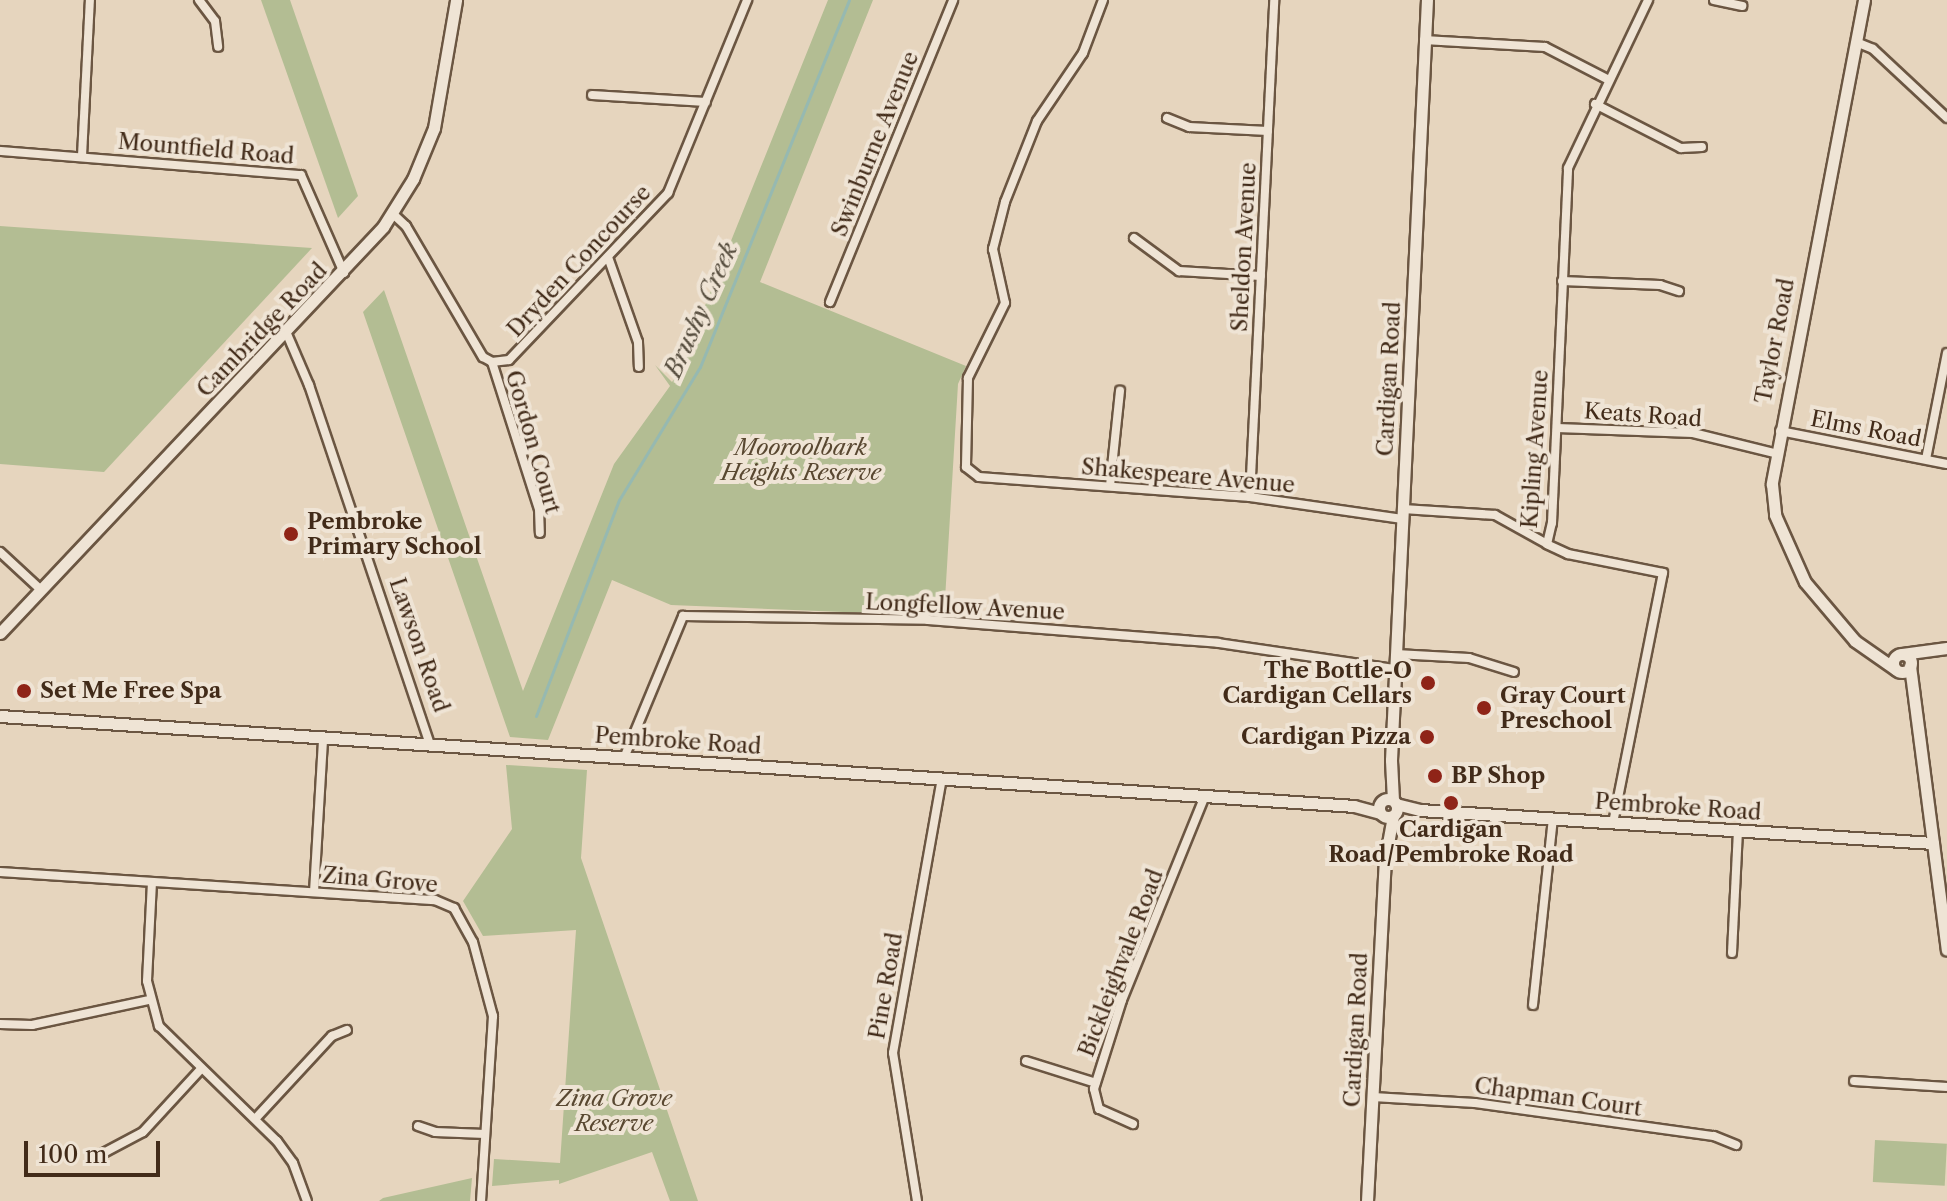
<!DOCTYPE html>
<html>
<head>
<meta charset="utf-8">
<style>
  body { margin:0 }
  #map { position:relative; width:1947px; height:1201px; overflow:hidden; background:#e6d5be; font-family:"Libre Caslon Text",serif }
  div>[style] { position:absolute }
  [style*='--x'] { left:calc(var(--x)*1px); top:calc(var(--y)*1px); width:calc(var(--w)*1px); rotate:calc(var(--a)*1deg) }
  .green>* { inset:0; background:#b3bd93; transform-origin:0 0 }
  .stream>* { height:3px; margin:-1.5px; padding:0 1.5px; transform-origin:1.5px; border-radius:1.5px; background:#96b9b1 }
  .roads { filter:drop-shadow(2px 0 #6b5642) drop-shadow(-2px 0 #6b5642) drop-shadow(0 2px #6b5642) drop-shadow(0 -2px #6b5642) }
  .street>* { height:8px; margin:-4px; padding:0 4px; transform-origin:4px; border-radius:4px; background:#efe4d5 }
  .secondary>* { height:11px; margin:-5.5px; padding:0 5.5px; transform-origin:5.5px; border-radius:5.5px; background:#efe4d5 }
  .secondary>.ring { margin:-5.5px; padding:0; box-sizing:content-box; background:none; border:11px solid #efe4d5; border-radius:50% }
  .dots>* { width:22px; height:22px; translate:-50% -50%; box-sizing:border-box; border:4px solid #efe4d5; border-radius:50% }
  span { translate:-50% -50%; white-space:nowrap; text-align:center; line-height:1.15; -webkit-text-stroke:8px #efe4d5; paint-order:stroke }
  .street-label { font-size:22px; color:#422b19 }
  .park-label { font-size:22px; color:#594831; font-style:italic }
  .poi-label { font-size:22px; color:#422b19; font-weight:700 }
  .left { translate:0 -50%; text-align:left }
  .right { translate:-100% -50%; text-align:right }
  .water-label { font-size:24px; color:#574e3f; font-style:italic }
  .scale { position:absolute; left:24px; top:1141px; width:136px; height:36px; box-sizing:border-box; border:4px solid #422b19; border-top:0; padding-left:10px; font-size:24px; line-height:28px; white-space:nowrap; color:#422b19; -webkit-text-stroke:6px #efe4d5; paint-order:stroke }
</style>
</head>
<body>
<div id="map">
  <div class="green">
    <i style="clip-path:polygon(261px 0,290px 0,358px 196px,338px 218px)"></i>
    <i style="clip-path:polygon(828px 0,873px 0,760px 282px,966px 366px,958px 384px,944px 616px,671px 605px,612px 580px,548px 740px,510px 737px,363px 312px,384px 290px,523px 691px,614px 464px,670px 386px,655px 365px,672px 382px,677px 375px)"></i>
    <i style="clip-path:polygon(0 226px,312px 248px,104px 472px,0 464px)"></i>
    <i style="clip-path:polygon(506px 765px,587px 770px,581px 858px,698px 1201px,670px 1201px,652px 1152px,559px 1184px,559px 1180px,492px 1186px,494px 1159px,560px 1163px,576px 930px,483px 936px,463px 901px,512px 829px)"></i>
    <i style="left:1875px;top:1140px;width:72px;height:42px;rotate:3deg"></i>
    <i style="clip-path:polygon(472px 1178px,470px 1201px,379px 1201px,383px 1198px)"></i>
  </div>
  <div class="stream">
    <i style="--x:536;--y:716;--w:231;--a:-69"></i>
    <i style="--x:619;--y:500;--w:156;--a:-58.7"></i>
    <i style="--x:700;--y:367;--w:396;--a:-67.9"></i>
  </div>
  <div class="roads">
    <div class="street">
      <i style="--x:199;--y:0;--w:26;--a:53"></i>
      <i style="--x:215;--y:21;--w:26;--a:83"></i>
      <i style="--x:1103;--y:0;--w:57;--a:110.7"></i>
      <i style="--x:1083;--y:53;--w:82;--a:124.1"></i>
      <i style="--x:1037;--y:121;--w:87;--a:111.6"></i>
      <i style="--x:1005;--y:202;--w:49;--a:104.3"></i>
      <i style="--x:993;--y:249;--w:55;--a:77.5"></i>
      <i style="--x:1005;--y:303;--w:84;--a:116.3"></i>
      <i style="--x:968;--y:378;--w:89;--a:91.3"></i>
      <i style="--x:966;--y:467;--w:16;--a:38"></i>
      <i style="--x:979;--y:477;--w:272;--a:4.2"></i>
      <i style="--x:1250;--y:497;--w:154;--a:8.2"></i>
      <i style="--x:1714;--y:0;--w:29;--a:12"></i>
      <i style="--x:1424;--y:40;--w:121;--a:3.3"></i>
      <i style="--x:1545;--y:47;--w:70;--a:27.3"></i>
      <i style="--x:1856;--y:42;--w:18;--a:22"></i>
      <i style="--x:1873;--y:49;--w:101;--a:43"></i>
      <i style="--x:592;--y:95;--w:114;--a:3.5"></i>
      <i style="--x:1595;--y:104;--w:97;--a:27.1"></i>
      <i style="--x:1681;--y:148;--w:21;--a:-3"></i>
      <i style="--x:1167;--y:118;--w:24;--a:22"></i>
      <i style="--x:1189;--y:127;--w:79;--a:2.9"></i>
      <i style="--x:0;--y:151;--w:302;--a:4.6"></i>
      <i style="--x:301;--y:175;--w:107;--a:66.3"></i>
      <i style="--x:82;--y:156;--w:156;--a:-87.1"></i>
      <i style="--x:392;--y:213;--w:19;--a:43"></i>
      <i style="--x:406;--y:226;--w:152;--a:59.6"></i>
      <i style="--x:483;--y:357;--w:10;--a:29"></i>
      <i style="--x:492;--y:362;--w:17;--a:-7"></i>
      <i style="--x:509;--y:360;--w:231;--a:-46.4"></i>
      <i style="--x:668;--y:193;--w:209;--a:-67.7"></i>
      <i style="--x:1134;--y:238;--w:56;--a:36.3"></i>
      <i style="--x:1179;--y:271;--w:82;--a:3.5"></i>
      <i style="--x:608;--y:257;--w:90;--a:70.6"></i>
      <i style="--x:638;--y:342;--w:25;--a:88"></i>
      <i style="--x:1562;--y:281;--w:98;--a:2.3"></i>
      <i style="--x:1660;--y:285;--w:20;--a:18"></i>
      <i style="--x:830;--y:302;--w:326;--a:-67.8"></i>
      <i style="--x:287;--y:334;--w:56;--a:66.7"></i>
      <i style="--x:309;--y:385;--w:379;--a:71.4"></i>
      <i style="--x:492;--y:362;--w:154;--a:72.3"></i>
      <i style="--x:539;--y:509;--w:24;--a:88"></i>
      <i style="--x:1557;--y:428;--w:136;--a:2.1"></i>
      <i style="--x:1693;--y:433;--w:83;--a:13.9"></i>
      <i style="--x:1780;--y:431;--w:170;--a:11.2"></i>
      <i style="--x:1926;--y:459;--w:108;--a:-78.8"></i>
      <i style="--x:1110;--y:486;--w:96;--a:-84"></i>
      <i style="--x:1250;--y:497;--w:498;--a:-87.2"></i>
      <i style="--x:1403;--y:509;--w:92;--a:3.7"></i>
      <i style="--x:1495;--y:515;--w:60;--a:29.1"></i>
      <i style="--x:0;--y:552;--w:56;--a:42.8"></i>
      <i style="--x:1396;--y:654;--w:73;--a:3.1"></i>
      <i style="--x:1469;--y:658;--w:47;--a:17.3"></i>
      <i style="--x:624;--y:758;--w:154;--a:-67.4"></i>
      <i style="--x:683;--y:616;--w:245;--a:0.9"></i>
      <i style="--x:928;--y:620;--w:291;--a:4.5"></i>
      <i style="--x:1218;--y:643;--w:179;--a:8.4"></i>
      <i style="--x:1613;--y:823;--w:255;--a:-78.7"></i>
      <i style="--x:1663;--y:573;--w:97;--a:-168.7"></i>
      <i style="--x:1568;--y:554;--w:23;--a:-155"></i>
      <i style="--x:1547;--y:544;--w:22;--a:-77"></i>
      <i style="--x:1552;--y:523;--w:355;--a:-87.4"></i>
      <i style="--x:1568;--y:168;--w:186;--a:-64.5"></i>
      <i style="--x:0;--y:872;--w:436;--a:3.7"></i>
      <i style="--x:435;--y:900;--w:21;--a:23"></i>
      <i style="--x:454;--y:908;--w:39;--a:61"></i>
      <i style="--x:473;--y:942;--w:77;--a:74.9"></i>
      <i style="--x:493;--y:1016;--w:185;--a:93.7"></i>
      <i style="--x:152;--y:882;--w:99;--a:92.9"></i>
      <i style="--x:147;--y:981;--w:47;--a:75.1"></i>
      <i style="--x:159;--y:1026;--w:165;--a:44.3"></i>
      <i style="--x:277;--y:1141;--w:27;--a:54"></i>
      <i style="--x:293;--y:1163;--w:40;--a:69.8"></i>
      <i style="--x:314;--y:892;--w:152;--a:-86.6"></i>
      <i style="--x:1732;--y:953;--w:122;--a:-87.2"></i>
      <i style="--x:1533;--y:1005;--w:187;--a:-83.9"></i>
      <i style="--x:0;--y:1024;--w:32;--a:2"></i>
      <i style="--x:32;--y:1025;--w:120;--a:-12.1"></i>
      <i style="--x:1026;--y:1061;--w:73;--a:17.4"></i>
      <i style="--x:1854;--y:1081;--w:93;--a:3.7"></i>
      <i style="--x:1373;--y:1097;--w:102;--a:3.4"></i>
      <i style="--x:1475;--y:1103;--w:241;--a:7.9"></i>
      <i style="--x:1714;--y:1136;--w:24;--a:22"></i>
      <i style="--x:256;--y:1118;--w:112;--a:-47.2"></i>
      <i style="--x:332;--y:1036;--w:16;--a:-22"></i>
      <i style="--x:1133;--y:1124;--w:37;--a:-156"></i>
      <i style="--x:1099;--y:1109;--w:21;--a:-104"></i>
      <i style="--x:1094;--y:1089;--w:93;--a:-72.5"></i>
      <i style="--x:1122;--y:1000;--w:220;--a:-67.9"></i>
      <i style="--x:418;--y:1126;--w:18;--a:19"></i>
      <i style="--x:435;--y:1132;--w:50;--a:2.3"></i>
      <i style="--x:94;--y:1158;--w:55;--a:-28"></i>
      <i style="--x:143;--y:1132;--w:84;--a:-47.4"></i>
      <i style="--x:917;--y:1201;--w:150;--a:-99.2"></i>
      <i style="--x:893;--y:1053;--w:279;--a:-79.9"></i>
    </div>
    <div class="secondary">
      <i style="--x:1864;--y:0;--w:493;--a:100.8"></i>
      <i style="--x:1772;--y:484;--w:31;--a:84"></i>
      <i style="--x:1775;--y:515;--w:73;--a:65.9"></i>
      <i style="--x:1805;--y:582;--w:77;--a:49.7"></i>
      <i style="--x:1855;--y:641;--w:49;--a:35"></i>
      <i style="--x:0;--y:633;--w:558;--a:-46.67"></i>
      <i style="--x:383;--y:227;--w:57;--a:-58"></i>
      <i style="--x:413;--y:179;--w:55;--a:-67.6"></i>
      <i style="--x:434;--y:128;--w:130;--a:-80.2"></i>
      <i style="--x:1902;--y:654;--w:45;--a:-7.6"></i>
      <i class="ring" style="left:1893px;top:654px;width:7px;height:7px"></i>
      <i style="--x:1910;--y:666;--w:286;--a:82.6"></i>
      <i style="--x:0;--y:716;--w:1357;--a:3.8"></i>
      <i style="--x:1354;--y:806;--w:27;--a:15"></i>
      <i class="ring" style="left:1379px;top:799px;width:7px;height:7px"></i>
      <i style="--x:1393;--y:800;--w:40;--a:-92.9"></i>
      <i style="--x:1391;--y:760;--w:761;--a:-87.29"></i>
      <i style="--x:1396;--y:804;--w:25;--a:14"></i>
      <i style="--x:1420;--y:810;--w:514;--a:3.68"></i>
      <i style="--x:1367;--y:1201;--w:341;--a:-87"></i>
      <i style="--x:1385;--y:860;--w:45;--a:-79.7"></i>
    </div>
  </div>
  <div class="dots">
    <i style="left:291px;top:534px;background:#8f2418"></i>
    <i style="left:1428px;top:683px;background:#8f2418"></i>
    <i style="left:24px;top:691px;background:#8f2418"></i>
    <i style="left:1484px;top:708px;background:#8f2418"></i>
    <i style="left:1427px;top:737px;background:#8f2418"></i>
    <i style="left:1435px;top:776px;background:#8f2418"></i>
    <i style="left:1451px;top:803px;background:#8f2418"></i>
  </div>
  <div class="street-label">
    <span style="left:875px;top:144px;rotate:-68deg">Swinburne Avenue</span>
    <span style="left:206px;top:149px;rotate:5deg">Mountfield Road</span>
    <span style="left:1244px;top:247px;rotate:-87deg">Sheldon Avenue</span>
    <span style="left:579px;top:261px;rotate:-47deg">Dryden Concourse</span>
    <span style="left:262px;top:330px;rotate:-46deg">Cambridge Road</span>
    <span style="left:1775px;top:341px;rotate:-79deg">Taylor Road</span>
    <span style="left:1389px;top:379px;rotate:-87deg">Cardigan Road</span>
    <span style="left:1643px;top:415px;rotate:4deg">Keats Road</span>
    <span style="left:1866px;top:429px;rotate:11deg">Elms Road</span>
    <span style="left:533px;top:442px;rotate:74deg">Gordon Court</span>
    <span style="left:1535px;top:449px;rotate:-86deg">Kipling Avenue</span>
    <span style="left:1188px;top:476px;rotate:5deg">Shakespeare Avenue</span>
    <span style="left:965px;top:607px;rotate:3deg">Longfellow Avenue</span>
    <span style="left:419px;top:645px;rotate:71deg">Lawson Road</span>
    <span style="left:678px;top:741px;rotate:4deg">Pembroke Road</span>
    <span style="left:1678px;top:807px;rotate:4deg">Pembroke Road</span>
    <span style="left:380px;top:880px;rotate:5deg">Zina Grove</span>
    <span style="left:1121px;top:963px;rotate:-69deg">Bickleighvale Road</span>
    <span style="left:886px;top:986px;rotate:-80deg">Pine Road</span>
    <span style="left:1356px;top:1030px;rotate:-87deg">Cardigan Road</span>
    <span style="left:1558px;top:1097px;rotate:8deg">Chapman Court</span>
  </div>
  <div class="park-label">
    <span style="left:801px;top:460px">Mooroolbark<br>Heights Reserve</span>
    <span style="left:614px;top:1111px">Zina Grove<br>Reserve</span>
  </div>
  <div class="poi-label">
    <span class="left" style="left:307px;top:534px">Pembroke<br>Primary School</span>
    <span class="right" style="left:1412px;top:683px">The Bottle-O<br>Cardigan Cellars</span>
    <span class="left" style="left:40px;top:691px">Set Me Free Spa</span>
    <span class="left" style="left:1500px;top:708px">Gray Court<br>Preschool</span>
    <span class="right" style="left:1411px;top:737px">Cardigan Pizza</span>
    <span class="left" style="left:1451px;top:776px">BP Shop</span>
    <span style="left:1451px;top:842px">Cardigan<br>Road/Pembroke Road</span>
  </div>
  <div class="water-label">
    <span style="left:701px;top:310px;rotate:-66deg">Brushy Creek</span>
  </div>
  <div class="scale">100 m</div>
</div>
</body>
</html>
